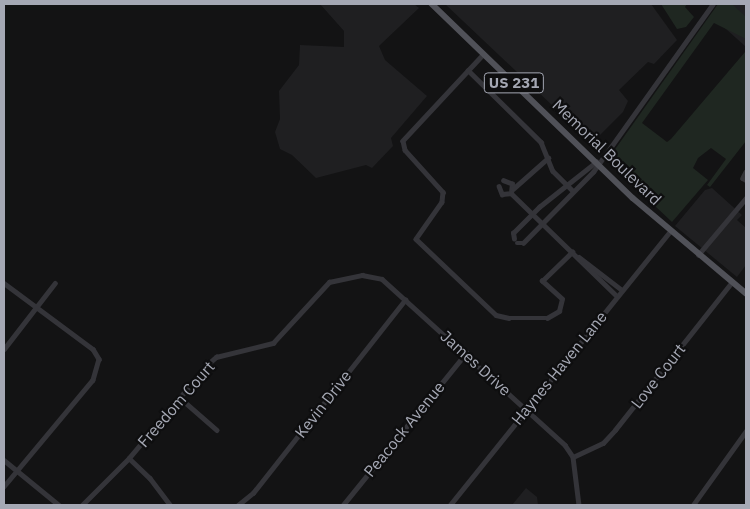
<!DOCTYPE html>
<html>
<head>
<meta charset="utf-8">
<style>
  body { margin:0 }
  #map { position:relative; width:750px; height:509px; overflow:hidden; background:#131314; font-family:"IBM Plex Sans",sans-serif }
  div>[style] { position:absolute }
  [style*='--x'] { left:calc(var(--x)*1px); top:calc(var(--y)*1px); width:calc(var(--w)*1px); rotate:calc(var(--a)*1deg) }
  .built>* { inset:0; background:#1f1f21 }
  .green>* { inset:0; background:#1f2721 }
  .minor>* { height:4.5px; margin:-2.25px; padding:0 2.25px; transform-origin:2.25px; border-radius:2.25px; background:#343439 }
  .major>* { height:5.5px; margin:-2.75px; padding:0 2.75px; transform-origin:2.75px; border-radius:2.75px; background:#505158 }
  span { translate:-50% -50%; white-space:nowrap; text-align:center; line-height:1.15; -webkit-text-stroke:4.5px #0e0e0f; paint-order:stroke }
  .shield-label span { padding:1px 4px; background:#0e0e0f; border:1px solid; border-radius:4px; -webkit-text-stroke-width:0 }
  .shield-label { font-size:15px; color:#a5a8b4; font-weight:700 }
  .street-label { font-size:16px; color:#a5a8b4 }
  .frame { position:absolute; inset:0; border:5px solid #a5a8b4; pointer-events:none }
</style>
</head>
<body>
<div id="map">
  <div class="built">
    <i style="clip-path:polygon(320px 4px,414px 4px,419px 8px,379px 46px,385px 60px,427px 96px,391px 138px,393px 146px,372px 168px,366px 165px,316px 178px,292px 155px,280px 149px,275px 132px,280px 119px,279px 91px,299px 65px,300px 45px,344px 47px,344px 31px)"></i>
    <i style="clip-path:polygon(445px 4px,651px 4px,677px 40px,654px 64px,648px 62px,619px 90px,628px 101px,623px 112px,592px 143px)"></i>
    <i style="clip-path:polygon(718px 4px,746px 4px,746px 47px,716px 20px)"></i>
    <i style="clip-path:polygon(712px 188px,742px 215px,737px 220px,746px 228px,746px 265px,737px 277px,675px 226px,705px 190px)"></i>
    <i style="clip-path:polygon(526px 488px,537px 497px,538px 505px,512px 505px)"></i>
  </div>
  <div class="green">
    <i style="clip-path:polygon(661px 4px,687px 4px,685px 7px,694px 17px,686px 27px,677px 29px)"></i>
    <i style="clip-path:polygon(718px 4px,732px 4px,746px 17px,746px 39px,714px 23px,642px 123px,667px 142px,671px 139px,745px 52px,746px 141px,710px 187px,707px 185px,726px 159px,711px 148px,698px 158px,693px 168px,708px 180px,672px 222px,639px 191px,611px 155px)"></i>
  </div>
  <div class="minor">
    <i style="--x:484;--y:54;--w:119;--a:133"></i>
    <i style="--x:403;--y:141;--w:9;--a:77"></i>
    <i style="--x:405;--y:150;--w:57;--a:47.9"></i>
    <i style="--x:443;--y:192;--w:10;--a:96"></i>
    <i style="--x:442;--y:202;--w:45;--a:125.1"></i>
    <i style="--x:416;--y:239;--w:110;--a:43.5"></i>
    <i style="--x:496;--y:315;--w:13;--a:13"></i>
    <i style="--x:509;--y:318;--w:38;--a:0"></i>
    <i style="--x:547;--y:318;--w:14;--a:-30"></i>
    <i style="--x:559;--y:311;--w:12;--a:-76"></i>
    <i style="--x:562;--y:299;--w:27;--a:-138"></i>
    <i style="--x:542;--y:281;--w:42;--a:-44"></i>
    <i style="--x:468;--y:70;--w:103;--a:44.6"></i>
    <i style="--x:541;--y:142;--w:31;--a:68"></i>
    <i style="--x:553;--y:171;--w:28;--a:45"></i>
    <i style="--x:746;--y:172;--w:7;--a:117"></i>
    <i style="--x:743;--y:178;--w:4;--a:34"></i>
    <i style="--x:499;--y:186;--w:9;--a:69"></i>
    <i style="--x:502;--y:194;--w:9;--a:-6"></i>
    <i style="--x:511;--y:193;--w:9;--a:-84"></i>
    <i style="--x:512;--y:184;--w:9;--a:-159"></i>
    <i style="--x:513;--y:189;--w:47;--a:-41.5"></i>
    <i style="--x:511;--y:193;--w:148;--a:44.2"></i>
    <i style="--x:514;--y:239;--w:6;--a:-99"></i>
    <i style="--x:513;--y:233;--w:37;--a:-45"></i>
    <i style="--x:539;--y:207;--w:73;--a:-38.3"></i>
    <i style="--x:517;--y:243;--w:6;--a:0"></i>
    <i style="--x:523;--y:243;--w:100;--a:-45.4"></i>
    <i style="--x:593;--y:172;--w:206;--a:-54.5"></i>
    <i style="--x:698;--y:255;--w:75;--a:-49.9"></i>
    <i style="--x:579;--y:257;--w:54;--a:37.5"></i>
    <i style="--x:4;--y:283;--w:111;--a:36.6"></i>
    <i style="--x:93;--y:349;--w:12;--a:59"></i>
    <i style="--x:99;--y:359;--w:22;--a:106"></i>
    <i style="--x:93;--y:380;--w:139;--a:129.8"></i>
    <i style="--x:4;--y:349;--w:83;--a:-52.3"></i>
    <i style="--x:179;--y:397;--w:50;--a:41"></i>
    <i style="--x:573;--y:457;--w:33;--a:-25"></i>
    <i style="--x:603;--y:443;--w:18;--a:-47"></i>
    <i style="--x:615;--y:430;--w:189;--a:-51.7"></i>
    <i style="--x:129;--y:458;--w:29;--a:44"></i>
    <i style="--x:150;--y:478;--w:34;--a:53"></i>
    <i style="--x:4;--y:460;--w:71;--a:39.3"></i>
    <i style="--x:82;--y:505;--w:66;--a:-45"></i>
    <i style="--x:129;--y:458;--w:123;--a:-50"></i>
    <i style="--x:208;--y:364;--w:11;--a:-41"></i>
    <i style="--x:216;--y:357;--w:59;--a:-13.8"></i>
    <i style="--x:273;--y:343;--w:83;--a:-47.4"></i>
    <i style="--x:329;--y:282;--w:34;--a:-12"></i>
    <i style="--x:362;--y:275;--w:20;--a:11"></i>
    <i style="--x:382;--y:279;--w:247;--a:42.2"></i>
    <i style="--x:565;--y:445;--w:14;--a:56"></i>
    <i style="--x:573;--y:457;--w:48;--a:82.9"></i>
    <i style="--x:238;--y:505;--w:19;--a:-39"></i>
    <i style="--x:253;--y:493;--w:246;--a:-51.8"></i>
    <i style="--x:343;--y:505;--w:196;--a:-51"></i>
    <i style="--x:450;--y:505;--w:351;--a:-51.2"></i>
    <i style="--x:693;--y:505;--w:91;--a:-54.4"></i>
  </div>
  <div class="major">
    <i style="--x:432;--y:4;--w:279;--a:44"></i>
    <i style="--x:633;--y:198;--w:148;--a:40.1"></i>
  </div>
  <div class="shield-label">
    <span style="left:514px;top:83px">US 231</span>
  </div>
  <div class="street-label">
    <span style="left:607px;top:152px;rotate:44deg">Memorial Boulevard</span>
    <span style="left:476px;top:363px;rotate:42deg">James Drive</span>
    <span style="left:559px;top:368px;rotate:-51deg">Haynes Haven Lane</span>
    <span style="left:658px;top:376px;rotate:-52deg">Love Court</span>
    <span style="left:176px;top:404px;rotate:-49deg">Freedom Court</span>
    <span style="left:323px;top:404px;rotate:-52deg">Kevin Drive</span>
    <span style="left:404px;top:429px;rotate:-51deg">Peacock Avenue</span>
  </div>
  <div class="frame"></div>
</div>
</body>
</html>
